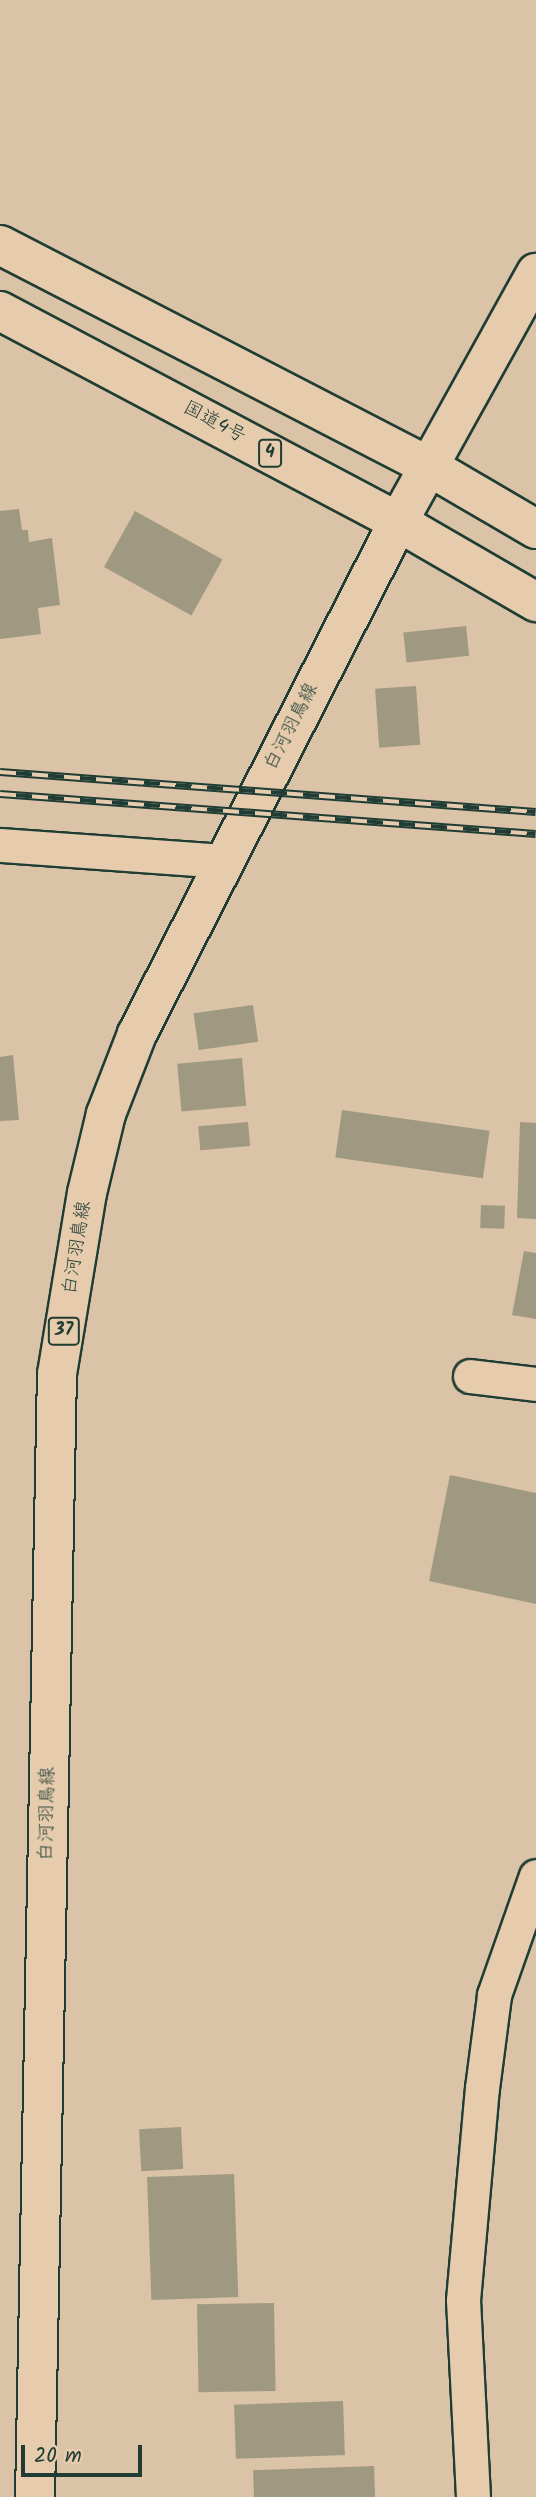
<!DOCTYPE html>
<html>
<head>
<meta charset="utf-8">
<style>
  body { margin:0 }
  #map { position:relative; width:536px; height:2497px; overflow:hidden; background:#dac3a6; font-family:Kalam,"Klee One",sans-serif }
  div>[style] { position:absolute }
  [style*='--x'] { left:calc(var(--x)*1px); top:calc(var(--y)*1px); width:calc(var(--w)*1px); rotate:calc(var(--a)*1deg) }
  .building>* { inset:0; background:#a09982; transform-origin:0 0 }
  .roads { filter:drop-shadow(2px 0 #1f3d34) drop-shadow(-2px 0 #1f3d34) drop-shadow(0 2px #1f3d34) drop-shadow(0 -2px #1f3d34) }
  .street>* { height:33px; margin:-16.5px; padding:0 16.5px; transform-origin:16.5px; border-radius:16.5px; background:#e6cbad }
  .primary>* { height:38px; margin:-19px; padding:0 19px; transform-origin:19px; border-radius:19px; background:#e6cbad }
  .highway>* { height:38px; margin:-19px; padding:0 19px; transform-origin:19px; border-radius:19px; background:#e6cbad }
  .rail>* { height:8px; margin-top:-4px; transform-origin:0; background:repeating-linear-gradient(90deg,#e6cbad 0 16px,#1f3d34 0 32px); box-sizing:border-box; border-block:2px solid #1f3d34 }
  span { translate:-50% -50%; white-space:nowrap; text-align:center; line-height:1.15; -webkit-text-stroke:7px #e6cbad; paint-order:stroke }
  .shield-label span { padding:2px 5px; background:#e6cbad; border:2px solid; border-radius:5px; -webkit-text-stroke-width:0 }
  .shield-label { font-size:18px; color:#1f3d34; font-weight:700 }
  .street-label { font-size:19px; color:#1f3d34 }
  .scale { position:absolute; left:21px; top:2445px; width:121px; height:32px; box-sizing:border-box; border:4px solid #1f3d34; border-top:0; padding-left:9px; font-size:21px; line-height:24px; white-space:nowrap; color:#1f3d34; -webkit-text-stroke:5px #e6cbad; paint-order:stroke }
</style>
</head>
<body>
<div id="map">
  <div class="building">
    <i style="clip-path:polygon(19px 509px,22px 530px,28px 530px,29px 542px,52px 538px,60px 605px,38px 608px,41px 634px,0 639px,0 511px)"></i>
    <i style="left:135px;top:511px;width:100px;height:64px;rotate:29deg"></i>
    <i style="left:466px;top:626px;width:30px;height:63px;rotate:84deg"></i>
    <i style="left:416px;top:686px;width:59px;height:41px;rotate:86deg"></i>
    <i style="left:253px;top:1005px;width:37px;height:60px;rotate:82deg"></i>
    <i style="clip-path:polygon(13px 1055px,19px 1120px,0 1121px,0 1057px)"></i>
    <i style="left:242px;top:1058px;width:48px;height:65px;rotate:85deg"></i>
    <i style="left:342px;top:1110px;width:149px;height:48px;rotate:8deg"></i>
    <i style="left:248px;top:1122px;width:24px;height:50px;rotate:85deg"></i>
    <i style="clip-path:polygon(520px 1122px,536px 1123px,536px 1219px,517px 1218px)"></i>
    <i style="left:481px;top:1205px;width:24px;height:23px;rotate:2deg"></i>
    <i style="clip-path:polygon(524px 1251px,536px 1253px,536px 1319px,512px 1315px)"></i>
    <i style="clip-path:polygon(450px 1475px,536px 1493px,536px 1604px,429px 1581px)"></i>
    <i style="left:181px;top:2127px;width:42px;height:42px;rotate:87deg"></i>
    <i style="left:234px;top:2174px;width:123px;height:87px;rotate:88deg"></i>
    <i style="left:274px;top:2303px;width:88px;height:77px;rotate:89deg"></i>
    <i style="left:343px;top:2401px;width:54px;height:109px;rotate:88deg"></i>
    <i style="left:374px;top:2466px;width:31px;height:121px;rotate:88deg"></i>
  </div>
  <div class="roads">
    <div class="street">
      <i style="--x:0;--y:845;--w:225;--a:4.1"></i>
      <i style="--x:470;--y:1376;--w:66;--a:6.9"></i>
      <i style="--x:473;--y:2497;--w:197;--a:-92.9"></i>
      <i style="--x:463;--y:2300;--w:213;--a:-84.9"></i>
      <i style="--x:482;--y:2088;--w:94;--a:-82.6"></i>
      <i style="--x:494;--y:1995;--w:126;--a:-70.6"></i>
    </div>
    <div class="primary">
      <i style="--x:35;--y:2497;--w:1123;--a:-88.88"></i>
      <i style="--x:57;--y:1374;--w:183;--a:-80.6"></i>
      <i style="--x:87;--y:1193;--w:81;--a:-76.5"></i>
      <i style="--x:106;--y:1114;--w:86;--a:-68.8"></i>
      <i style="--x:137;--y:1034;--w:575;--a:-62.99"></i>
      <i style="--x:398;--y:522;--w:285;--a:-61"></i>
    </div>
    <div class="highway">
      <i style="--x:0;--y:245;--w:482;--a:27.3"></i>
      <i style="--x:428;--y:466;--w:125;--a:30.3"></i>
      <i style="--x:0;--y:311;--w:450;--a:27.9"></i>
      <i style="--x:398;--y:522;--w:160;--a:30.1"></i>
    </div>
  </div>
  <div class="rail">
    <i style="--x:0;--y:772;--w:537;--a:4.27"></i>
    <i style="--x:0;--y:794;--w:537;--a:4.27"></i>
  </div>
  <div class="shield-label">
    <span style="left:270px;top:453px">4</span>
    <span style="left:64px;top:1331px">37</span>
  </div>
  <div class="street-label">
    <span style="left:214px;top:423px;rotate:28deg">国道4号</span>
    <span style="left:292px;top:727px;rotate:-63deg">白河羽鳥線</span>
    <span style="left:78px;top:1248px;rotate:-81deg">白河羽鳥線</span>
    <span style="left:48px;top:1814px;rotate:-89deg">白河羽鳥線</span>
  </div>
  <div class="scale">20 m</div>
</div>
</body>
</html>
